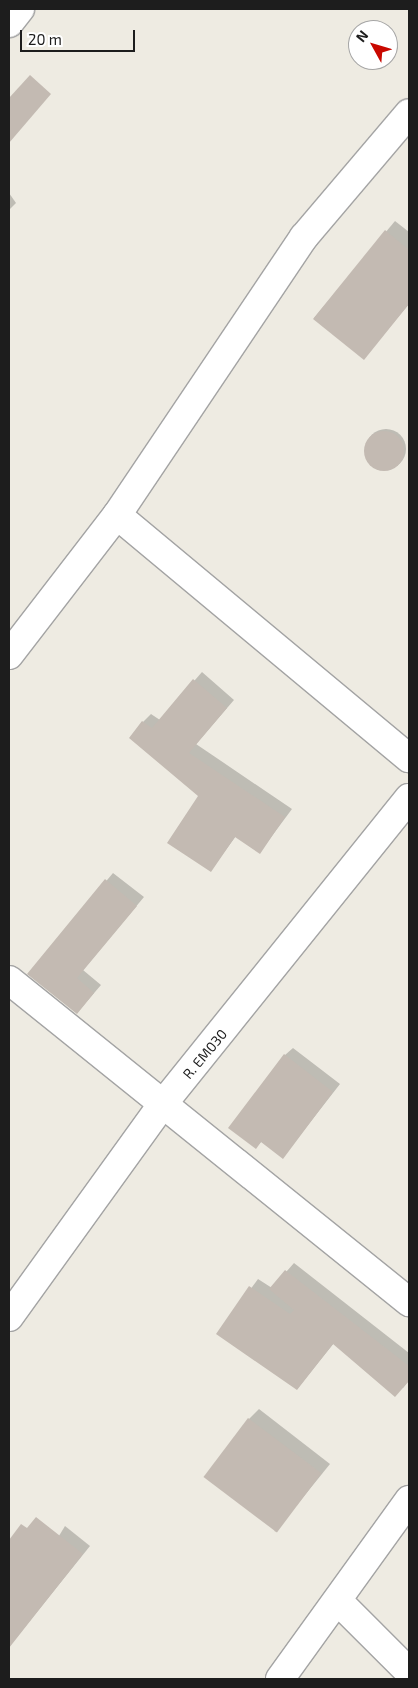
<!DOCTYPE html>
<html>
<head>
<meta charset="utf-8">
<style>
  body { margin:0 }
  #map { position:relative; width:418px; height:1688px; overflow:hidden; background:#eeebe2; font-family:"Exo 2",sans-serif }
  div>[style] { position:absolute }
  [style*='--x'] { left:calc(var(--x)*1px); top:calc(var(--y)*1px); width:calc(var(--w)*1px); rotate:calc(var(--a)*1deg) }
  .shadow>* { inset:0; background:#0003 }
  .round { border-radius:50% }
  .building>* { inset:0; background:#c3bab2; transform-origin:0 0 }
  .roads { filter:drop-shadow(1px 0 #a4a4a4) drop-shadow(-1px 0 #a4a4a4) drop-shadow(0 1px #a4a4a4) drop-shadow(0 -1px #a4a4a4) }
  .minor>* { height:28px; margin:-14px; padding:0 14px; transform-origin:14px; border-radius:14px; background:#fff }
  span { translate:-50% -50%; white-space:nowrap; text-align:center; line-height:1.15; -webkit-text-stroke:4px #fff; paint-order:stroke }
  .street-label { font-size:14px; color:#1d1d1d }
  .frame { position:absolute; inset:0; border:10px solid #1d1d1d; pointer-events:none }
  .north { position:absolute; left:348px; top:20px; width:50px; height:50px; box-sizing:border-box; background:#fff; border:1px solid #a5a5a5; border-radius:50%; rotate:309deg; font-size:14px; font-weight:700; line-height:20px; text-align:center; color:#1d1d1d }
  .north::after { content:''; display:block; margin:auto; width:18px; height:22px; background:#c90800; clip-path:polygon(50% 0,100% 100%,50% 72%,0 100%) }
  .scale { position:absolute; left:20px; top:30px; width:115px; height:22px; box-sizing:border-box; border:2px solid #1d1d1d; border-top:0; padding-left:6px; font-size:15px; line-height:18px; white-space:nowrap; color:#1d1d1d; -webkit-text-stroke:4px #fff; paint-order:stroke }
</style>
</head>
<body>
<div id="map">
  <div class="shadow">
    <i style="clip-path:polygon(9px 193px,16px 203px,9px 210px)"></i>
    <i style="clip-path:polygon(395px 221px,409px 232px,409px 304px,364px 358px,314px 318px)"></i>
    <i class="round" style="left:366px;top:429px;width:40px;height:40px"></i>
    <i style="clip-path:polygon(202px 672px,234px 700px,196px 744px,292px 809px,260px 852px,236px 836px,211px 870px,200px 795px,143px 722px,151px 714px,160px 720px)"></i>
    <i style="clip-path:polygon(113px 873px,144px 897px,83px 970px,101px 985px,77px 1013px,28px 974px)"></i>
    <i style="clip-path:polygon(293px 1048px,340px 1084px,283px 1157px,262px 1141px,256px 1147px,285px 1055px)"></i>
    <i style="clip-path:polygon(294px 1263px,409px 1353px,409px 1380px,403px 1388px,334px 1343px,297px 1389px,218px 1333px,258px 1279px,272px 1288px)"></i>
    <i style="clip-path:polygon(259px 1409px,330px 1464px,275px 1532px,249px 1419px)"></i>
    <i style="clip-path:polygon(65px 1526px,90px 1546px,16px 1638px,9px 1633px,9px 1618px)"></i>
  </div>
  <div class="building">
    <i style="clip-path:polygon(30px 75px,51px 94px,9px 143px,9px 98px)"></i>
    <i style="clip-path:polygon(385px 230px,409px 250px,409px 304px,364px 360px,313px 319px)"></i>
    <i class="round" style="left:364px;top:431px;width:40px;height:40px"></i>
    <i style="clip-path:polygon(193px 679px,227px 708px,189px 753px,285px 817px,260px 854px,235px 837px,211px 872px,167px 843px,198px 796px,129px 738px,142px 721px,152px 728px)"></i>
    <i style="clip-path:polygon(105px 879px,137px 906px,77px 978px,94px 993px,77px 1014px,27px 974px)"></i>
    <i style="clip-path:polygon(284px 1054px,333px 1092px,283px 1159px,261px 1142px,256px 1149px,228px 1128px)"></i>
    <i style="clip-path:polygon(285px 1270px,409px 1366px,409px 1381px,395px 1397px,333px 1344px,297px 1390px,216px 1334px,249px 1286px,290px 1314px,294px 1310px,269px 1289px)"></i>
    <i style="left:248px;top:1418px;width:92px;height:74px;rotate:37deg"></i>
    <i style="clip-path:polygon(36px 1517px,83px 1554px,9px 1648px,9px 1540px,21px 1524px,27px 1528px)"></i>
  </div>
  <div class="roads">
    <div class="minor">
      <i style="--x:9;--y:23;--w:18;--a:-52"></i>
      <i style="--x:117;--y:515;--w:380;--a:39.8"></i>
      <i style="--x:9;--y:655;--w:177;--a:-52.4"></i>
      <i style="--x:117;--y:515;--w:335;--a:-56.1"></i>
      <i style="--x:304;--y:237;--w:162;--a:-49.7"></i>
      <i style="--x:9;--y:980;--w:514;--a:38.83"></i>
      <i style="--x:9;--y:1317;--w:261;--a:-54.2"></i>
      <i style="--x:162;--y:1105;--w:394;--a:-51.2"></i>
      <i style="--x:338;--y:1601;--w:100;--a:45"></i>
      <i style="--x:280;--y:1679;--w:221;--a:-54.2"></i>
    </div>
  </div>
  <div class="street-label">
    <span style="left:205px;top:1054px;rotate:-50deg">R. EM030</span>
  </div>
  <div class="frame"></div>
  <div class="north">N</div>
  <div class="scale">20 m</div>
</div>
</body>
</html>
